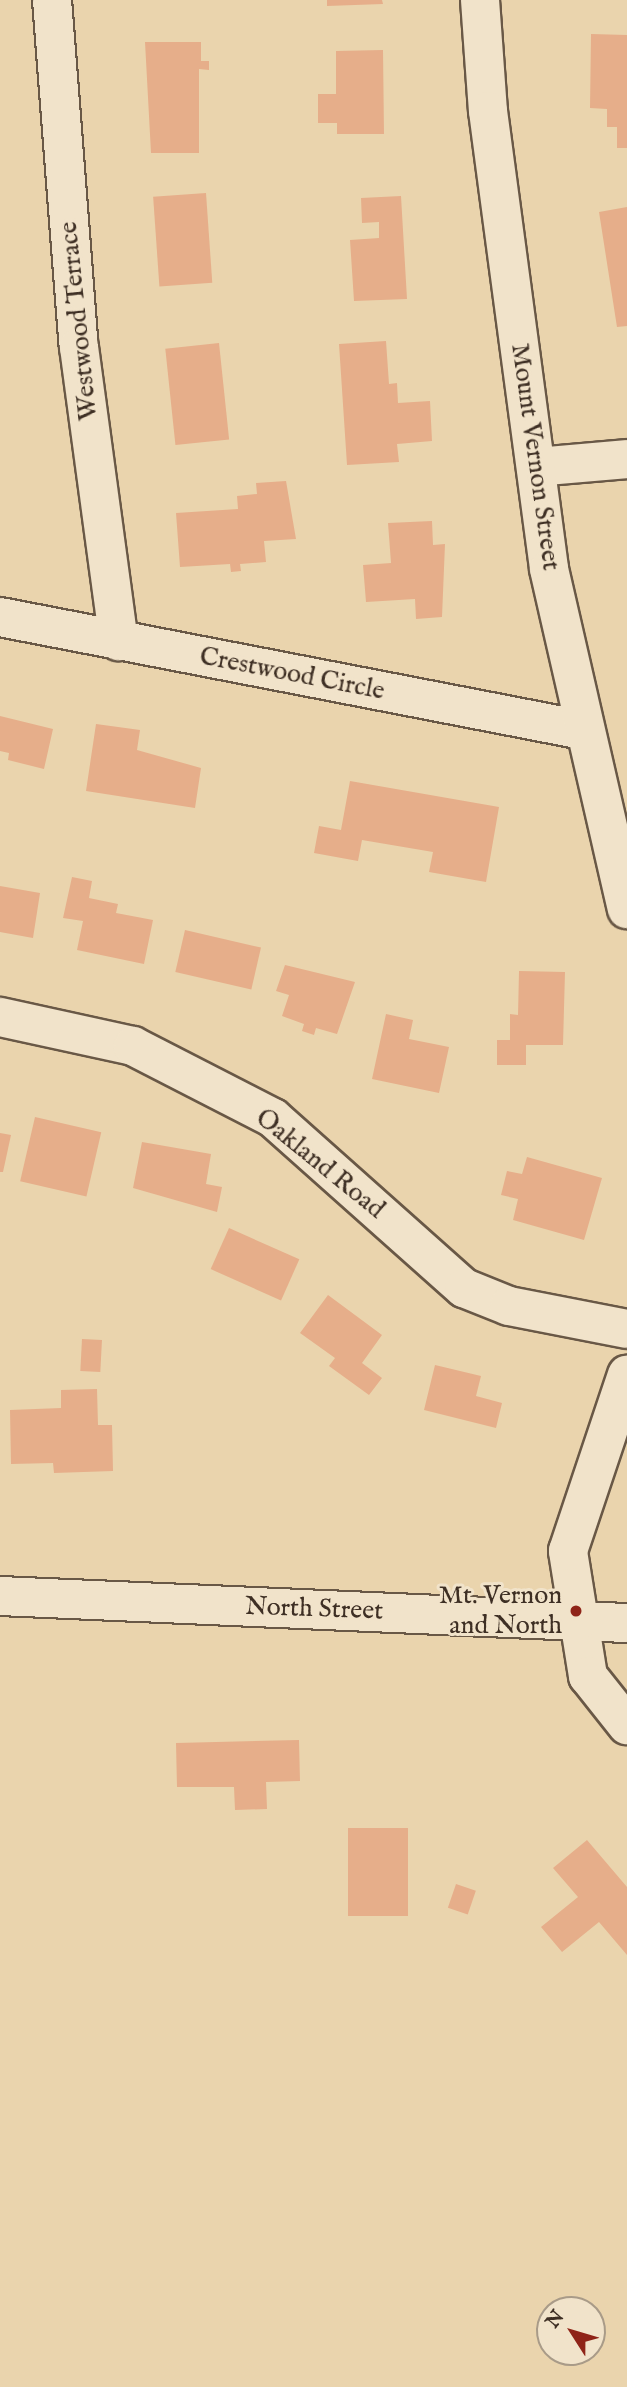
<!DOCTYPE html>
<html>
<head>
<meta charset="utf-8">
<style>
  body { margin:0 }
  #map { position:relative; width:627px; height:2387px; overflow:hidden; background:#ead4ad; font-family:"IM FELL English",serif }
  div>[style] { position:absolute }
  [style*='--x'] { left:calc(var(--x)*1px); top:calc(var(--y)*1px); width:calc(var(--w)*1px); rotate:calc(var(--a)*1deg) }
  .building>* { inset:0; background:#e6ae8a; transform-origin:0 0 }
  .roads { filter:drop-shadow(2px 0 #695846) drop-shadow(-2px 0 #695846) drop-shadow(0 2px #695846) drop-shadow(0 -2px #695846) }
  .minor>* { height:38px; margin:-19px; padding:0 19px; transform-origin:19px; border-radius:19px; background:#f1e3ca }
  .tertiary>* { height:38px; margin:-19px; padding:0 19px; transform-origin:19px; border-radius:19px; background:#f1e3ca }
  .secondary>* { height:38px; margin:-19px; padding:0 19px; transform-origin:19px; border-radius:19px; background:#f1e3ca }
  .dots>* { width:19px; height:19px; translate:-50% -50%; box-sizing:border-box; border:4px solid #f1e3ca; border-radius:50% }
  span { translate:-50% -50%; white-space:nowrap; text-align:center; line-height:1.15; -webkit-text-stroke:6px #f1e3ca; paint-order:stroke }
  .street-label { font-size:26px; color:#3e2f24 }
  .poi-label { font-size:26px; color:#3e2f24 }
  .right { translate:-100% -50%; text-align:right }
  .north { position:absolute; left:536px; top:2296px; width:70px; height:70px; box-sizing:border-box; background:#f1e3ca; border:2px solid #a99b88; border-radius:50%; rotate:307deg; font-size:19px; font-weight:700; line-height:28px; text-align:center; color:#3e2f24 }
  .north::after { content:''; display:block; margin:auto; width:24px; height:32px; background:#8f2418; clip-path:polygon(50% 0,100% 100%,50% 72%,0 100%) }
</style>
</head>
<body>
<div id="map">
  <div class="building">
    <i style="clip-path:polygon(327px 0,382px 0,383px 4px,327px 6px)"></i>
    <i style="clip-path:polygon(591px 34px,627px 35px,627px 148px,617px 148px,617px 127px,607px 127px,607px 109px,590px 108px)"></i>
    <i style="clip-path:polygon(145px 42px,201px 42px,201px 61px,209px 61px,209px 70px,199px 69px,199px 153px,151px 153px)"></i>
    <i style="clip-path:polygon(383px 50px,384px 134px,337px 134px,337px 123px,318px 123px,318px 94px,336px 94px,336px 51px)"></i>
    <i style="left:206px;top:193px;width:90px;height:53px;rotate:86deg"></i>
    <i style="clip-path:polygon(401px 196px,407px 299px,354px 301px,350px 240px,379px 238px,379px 222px,362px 223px,361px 198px)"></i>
    <i style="clip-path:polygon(627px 207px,627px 326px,617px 327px,599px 212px)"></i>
    <i style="clip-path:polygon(386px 341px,389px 384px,397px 383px,398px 403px,430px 401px,432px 441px,397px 444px,399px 462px,347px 465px,339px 344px)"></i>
    <i style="left:219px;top:343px;width:97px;height:54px;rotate:84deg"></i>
    <i style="clip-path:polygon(286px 481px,296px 539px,264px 541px,266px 562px,240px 564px,241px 571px,231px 572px,230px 564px,180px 567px,176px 513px,238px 509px,237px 496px,257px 494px,256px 483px)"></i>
    <i style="clip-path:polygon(432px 521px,433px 545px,445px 544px,442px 617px,416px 619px,415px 599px,366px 602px,363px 565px,391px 563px,388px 523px)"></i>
    <i style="clip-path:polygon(0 716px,53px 729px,44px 769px,8px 760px,9px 753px,0 751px)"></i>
    <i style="clip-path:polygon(96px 724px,140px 730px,137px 750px,201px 768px,195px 808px,86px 791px)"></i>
    <i style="clip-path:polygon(350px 781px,499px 807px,486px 882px,429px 872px,433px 852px,362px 840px,358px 861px,314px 853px,319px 826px,341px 830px)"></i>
    <i style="clip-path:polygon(72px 877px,92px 881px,89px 898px,118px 904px,116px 913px,153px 920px,144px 964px,77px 950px,83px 921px,63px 918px)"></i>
    <i style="clip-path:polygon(0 886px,40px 893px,33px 938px,0 932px)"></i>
    <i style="left:185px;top:930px;width:78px;height:43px;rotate:13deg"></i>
    <i style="clip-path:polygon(285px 965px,355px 982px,337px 1034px,316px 1028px,314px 1035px,302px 1031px,304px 1024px,282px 1016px,289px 995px,276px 991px)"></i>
    <i style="clip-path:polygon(519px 971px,565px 972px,563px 1045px,526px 1045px,526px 1065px,497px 1065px,497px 1040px,510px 1040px,510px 1014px,518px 1015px)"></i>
    <i style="clip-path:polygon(386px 1014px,413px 1020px,409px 1039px,449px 1047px,439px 1093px,372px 1079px)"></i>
    <i style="left:35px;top:1117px;width:68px;height:66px;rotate:13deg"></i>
    <i style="clip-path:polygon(0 1133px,11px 1135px,3px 1172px,0 1172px)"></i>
    <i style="clip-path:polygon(142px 1142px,211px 1154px,206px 1184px,222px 1187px,217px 1212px,133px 1188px)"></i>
    <i style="clip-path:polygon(527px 1157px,602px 1178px,584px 1240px,513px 1220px,518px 1199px,501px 1195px,507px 1171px,522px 1174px)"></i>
    <i style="left:229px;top:1228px;width:77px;height:45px;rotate:24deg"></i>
    <i style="clip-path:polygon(328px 1295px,382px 1335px,362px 1363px,382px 1378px,369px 1395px,329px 1366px,335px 1358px,300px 1333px)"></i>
    <i style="left:82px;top:1339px;width:20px;height:32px;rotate:3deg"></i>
    <i style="clip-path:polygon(435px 1365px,481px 1376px,476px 1396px,502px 1403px,496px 1428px,424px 1410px)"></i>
    <i style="clip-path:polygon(97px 1389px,98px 1425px,112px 1425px,113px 1471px,54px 1473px,53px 1463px,11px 1464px,10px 1410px,61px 1408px,61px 1390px)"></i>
    <i style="clip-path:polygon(299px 1740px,300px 1781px,266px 1782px,267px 1809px,235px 1810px,234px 1787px,177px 1787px,176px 1743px)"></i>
    <i style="left:348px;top:1828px;width:60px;height:88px"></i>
    <i style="clip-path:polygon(587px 1840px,627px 1887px,627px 1955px,599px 1922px,562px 1952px,541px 1927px,578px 1897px,553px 1868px)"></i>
    <i style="left:456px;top:1884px;width:21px;height:25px;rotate:19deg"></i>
  </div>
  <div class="roads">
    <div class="minor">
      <i style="--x:52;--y:0;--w:348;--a:85.6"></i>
      <i style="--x:79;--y:347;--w:297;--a:82.3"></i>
      <i style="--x:536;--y:467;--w:91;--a:-5"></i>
      <i style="--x:0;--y:617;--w:594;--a:10.97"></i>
      <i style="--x:0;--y:1017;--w:136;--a:12.3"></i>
      <i style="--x:133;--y:1046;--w:157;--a:27.2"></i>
      <i style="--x:273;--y:1118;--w:256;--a:41.7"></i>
      <i style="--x:464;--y:1288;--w:48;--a:21.8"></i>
      <i style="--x:509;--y:1306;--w:120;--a:11"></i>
    </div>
    <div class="tertiary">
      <i style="--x:579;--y:1620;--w:57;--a:80.9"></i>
      <i style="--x:588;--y:1676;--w:63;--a:51.5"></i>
    </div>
    <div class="secondary">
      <i style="--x:480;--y:0;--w:111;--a:85.9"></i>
      <i style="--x:488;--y:111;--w:462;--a:82.4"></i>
      <i style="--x:549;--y:569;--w:349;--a:77.1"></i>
      <i style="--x:0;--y:1596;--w:628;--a:2.47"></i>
      <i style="--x:579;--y:1620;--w:70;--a:-99.1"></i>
      <i style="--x:568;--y:1551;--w:186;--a:-71.5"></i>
    </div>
  </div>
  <div class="dots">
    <i style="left:576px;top:1611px;background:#8f2418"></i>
  </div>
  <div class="street-label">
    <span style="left:79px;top:321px;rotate:-96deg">Westwood Terrace</span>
    <span style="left:535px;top:457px;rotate:82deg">Mount Vernon Street</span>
    <span style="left:292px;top:674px;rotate:11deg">Crestwood Circle</span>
    <span style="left:320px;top:1164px;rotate:39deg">Oakland Road</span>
    <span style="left:314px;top:1609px;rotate:2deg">North Street</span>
  </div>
  <div class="poi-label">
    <span class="right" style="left:562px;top:1611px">Mt. Vernon<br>and North</span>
  </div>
  <div class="north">N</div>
</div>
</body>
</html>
